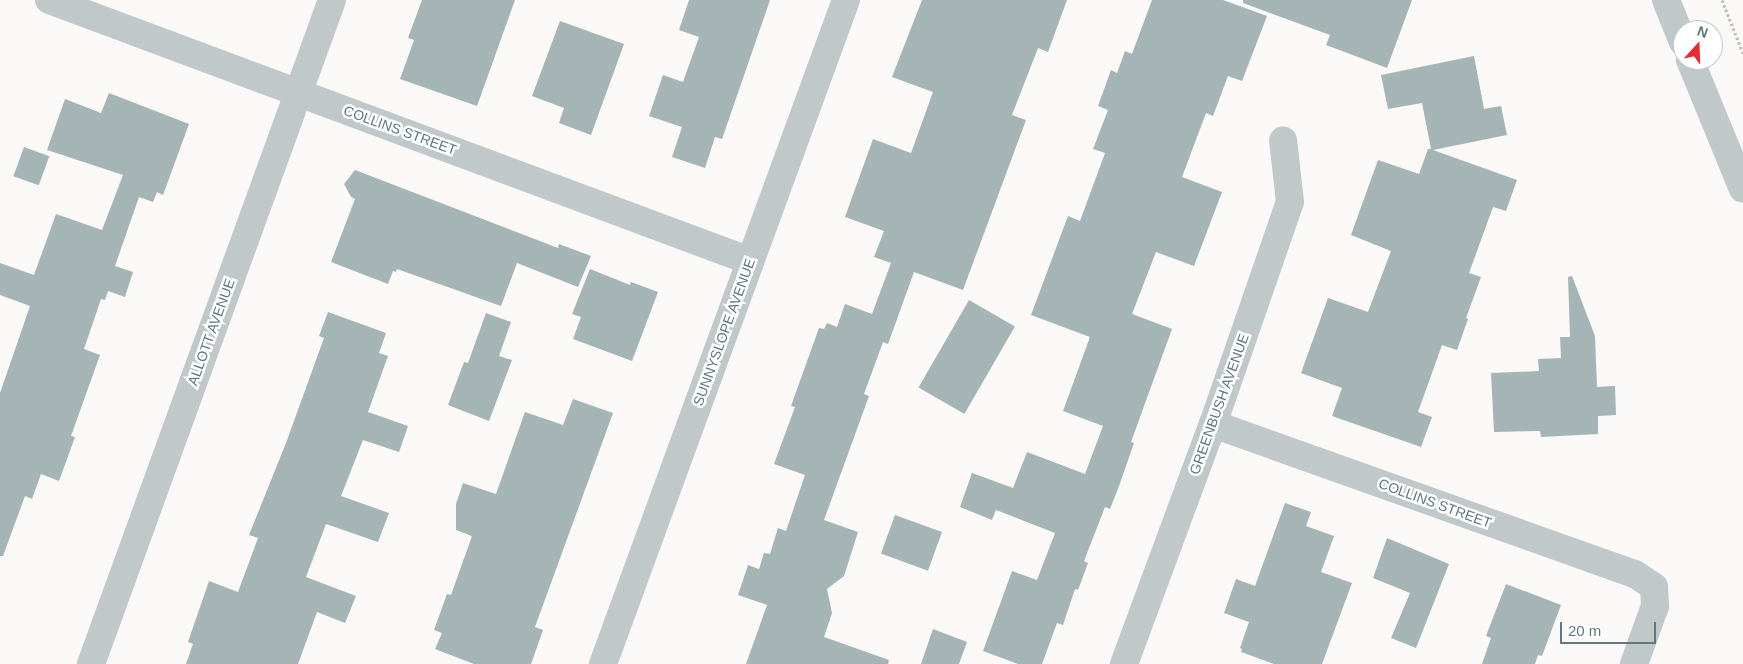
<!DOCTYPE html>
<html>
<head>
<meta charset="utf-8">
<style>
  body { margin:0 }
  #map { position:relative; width:1743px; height:664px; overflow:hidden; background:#faf9f7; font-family:Arial,sans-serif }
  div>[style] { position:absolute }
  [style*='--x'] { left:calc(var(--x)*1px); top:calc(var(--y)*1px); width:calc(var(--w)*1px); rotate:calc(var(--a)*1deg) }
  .building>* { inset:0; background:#a5b4b5; transform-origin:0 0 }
  .path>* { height:3px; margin-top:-1.5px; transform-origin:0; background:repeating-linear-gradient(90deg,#b9bfc0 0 2.5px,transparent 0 5px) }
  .minor>* { height:28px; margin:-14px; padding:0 14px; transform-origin:14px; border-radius:14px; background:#c1c8ca }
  span { translate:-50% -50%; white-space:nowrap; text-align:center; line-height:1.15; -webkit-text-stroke:5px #fff; paint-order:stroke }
  .street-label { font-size:14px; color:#5f787d }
  .north { position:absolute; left:1673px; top:20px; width:50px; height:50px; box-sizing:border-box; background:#fff; border:1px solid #bfc9cb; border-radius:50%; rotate:20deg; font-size:14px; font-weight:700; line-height:20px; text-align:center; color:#5f787d }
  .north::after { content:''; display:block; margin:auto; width:18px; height:22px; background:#e82931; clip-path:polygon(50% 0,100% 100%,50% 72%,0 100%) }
  .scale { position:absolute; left:1560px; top:622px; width:96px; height:22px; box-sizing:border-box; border:2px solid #5f787d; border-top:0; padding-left:6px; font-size:15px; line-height:18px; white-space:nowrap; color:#5f787d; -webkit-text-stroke:4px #fff; paint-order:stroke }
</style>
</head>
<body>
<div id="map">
  <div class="building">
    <i style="clip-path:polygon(422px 0,515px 0,477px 106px,400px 79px,414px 40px,408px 38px)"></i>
    <i style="clip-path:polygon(689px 0,770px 0,722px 139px,715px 137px,705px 168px,672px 157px,682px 127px,649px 116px,663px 75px,683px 82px,699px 37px,679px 30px)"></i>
    <i style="clip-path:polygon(922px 0,1067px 0,1048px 52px,1038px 48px,1012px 115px,1026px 120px,963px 290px,914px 272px,888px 344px,883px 342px,864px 394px,869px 396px,824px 520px,858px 532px,844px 576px,827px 589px,832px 613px,824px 637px,889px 660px,888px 664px,746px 664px,767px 605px,738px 595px,748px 565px,759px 569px,764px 553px,770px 554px,778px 528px,786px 531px,805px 475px,774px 464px,795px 407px,791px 406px,819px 328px,824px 329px,827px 323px,837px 327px,845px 304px,872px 314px,891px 263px,874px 257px,884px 231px,845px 217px,873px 139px,911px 153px,933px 92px,892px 77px)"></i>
    <i style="clip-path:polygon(1152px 0,1223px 0,1267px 16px,1242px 81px,1228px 76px,1213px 116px,1206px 113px,1182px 177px,1222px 192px,1194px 266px,1156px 252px,1132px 314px,1172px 329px,1131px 442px,1134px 443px,1119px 486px,1110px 509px,1105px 507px,1084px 561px,1088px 563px,1078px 590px,1075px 589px,1063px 625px,1057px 623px,1042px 664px,1018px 664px,983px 651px,1012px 571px,1037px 580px,1055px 533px,996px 510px,992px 520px,960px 507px,972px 473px,1013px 488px,1027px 452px,1085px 474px,1103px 426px,1063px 411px,1090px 337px,1031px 315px,1068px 216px,1080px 221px,1105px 153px,1093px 149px,1108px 110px,1098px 106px,1111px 70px,1117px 73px,1125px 51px,1132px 54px)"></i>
    <i style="clip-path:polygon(1243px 0,1412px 0,1387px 68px,1326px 45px,1330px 35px,1243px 3px)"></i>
    <i style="clip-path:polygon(560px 21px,624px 44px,591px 135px,559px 123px,564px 108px,532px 96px)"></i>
    <i style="clip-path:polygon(1474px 56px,1484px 109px,1501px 106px,1507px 135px,1433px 150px,1517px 180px,1506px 211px,1493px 207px,1469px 273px,1481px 277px,1466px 318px,1468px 319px,1457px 350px,1442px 345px,1418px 412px,1432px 417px,1421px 447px,1332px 416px,1342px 388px,1301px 373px,1328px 298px,1368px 312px,1391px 251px,1351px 235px,1378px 160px,1419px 174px,1428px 149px,1431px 149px,1422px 103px,1388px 109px,1381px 75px)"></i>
    <i style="clip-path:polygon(109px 93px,189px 124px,163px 195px,157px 192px,153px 202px,139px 197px,115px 266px,133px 272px,125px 297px,108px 291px,105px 300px,101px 299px,84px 349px,100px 355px,71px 436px,75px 437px,59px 481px,41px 474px,32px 499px,25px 496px,3px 556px,0 556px,0 393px,30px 306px,0 295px,0 263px,34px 275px,56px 214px,102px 230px,123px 175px,47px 150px,65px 99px,101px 113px)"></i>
    <i style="left:24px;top:147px;width:27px;height:31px;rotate:20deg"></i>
    <i style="clip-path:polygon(355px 170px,558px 248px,559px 244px,591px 256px,578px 287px,517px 263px,501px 306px,397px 269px,396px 272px,393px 271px,388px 284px,331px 262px,355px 199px,351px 197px,344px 184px)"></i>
    <i style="clip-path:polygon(590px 269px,630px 285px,631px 282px,658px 292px,632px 361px,573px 339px,581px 317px,572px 314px)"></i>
    <i style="clip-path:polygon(1572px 276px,1595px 336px,1597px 387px,1615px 386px,1616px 415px,1598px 416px,1598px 434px,1541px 437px,1540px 431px,1494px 432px,1491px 373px,1539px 371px,1538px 359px,1561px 358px,1560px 337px,1570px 337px,1568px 277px)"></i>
    <i style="left:969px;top:300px;width:53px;height:101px;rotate:30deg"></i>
    <i style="clip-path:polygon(328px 312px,386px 333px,379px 353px,388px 356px,368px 412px,408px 426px,399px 452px,363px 440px,341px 496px,389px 513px,378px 542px,326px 524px,306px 577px,356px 596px,345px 623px,317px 612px,298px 664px,186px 664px,193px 644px,188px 642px,209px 581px,238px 592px,258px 538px,249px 535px,286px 443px,324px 338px,319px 336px)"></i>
    <i style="clip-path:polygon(486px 313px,511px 322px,499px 356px,512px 360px,489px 421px,448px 405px,464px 362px,468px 363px)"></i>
    <i style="clip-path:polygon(573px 399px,613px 413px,535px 627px,543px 630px,531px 664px,474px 664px,435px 649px,442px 633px,434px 630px,447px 594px,451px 595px,472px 536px,456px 530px,456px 504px,463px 483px,496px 494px,525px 412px,563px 425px)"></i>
    <i style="clip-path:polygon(1285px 503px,1311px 512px,1306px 526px,1334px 536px,1321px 572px,1352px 583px,1322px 664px,1274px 664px,1241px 652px,1242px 649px,1240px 648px,1249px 622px,1224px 613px,1236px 579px,1255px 586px)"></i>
    <i style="left:895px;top:515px;width:50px;height:41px;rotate:20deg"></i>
    <i style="clip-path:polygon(1387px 538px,1449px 564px,1416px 648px,1391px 638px,1410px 593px,1373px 578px)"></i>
    <i style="clip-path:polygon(1506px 584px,1561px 605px,1542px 656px,1538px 655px,1535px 664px,1482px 664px,1491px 638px,1486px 636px)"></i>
    <i style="clip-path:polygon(933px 629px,967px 642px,959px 664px,921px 664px)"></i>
  </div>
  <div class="path">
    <i style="--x:1722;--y:0;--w:57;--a:68.4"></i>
  </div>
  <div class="minor">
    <i style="--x:49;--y:0;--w:748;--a:20.42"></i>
    <i style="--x:1666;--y:0;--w:45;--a:68"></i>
    <i style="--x:1690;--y:60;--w:139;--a:67.7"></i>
    <i style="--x:1213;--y:424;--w:448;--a:19.6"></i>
    <i style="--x:1635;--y:574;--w:23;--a:34"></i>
    <i style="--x:1654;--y:587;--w:19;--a:87"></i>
    <i style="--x:1655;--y:606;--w:62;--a:109.9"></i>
    <i style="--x:91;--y:664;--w:706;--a:-70.05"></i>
    <i style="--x:603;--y:664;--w:707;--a:-69.9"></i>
    <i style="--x:1124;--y:664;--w:256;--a:-69.7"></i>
    <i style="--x:1213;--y:424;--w:235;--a:-70.9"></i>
    <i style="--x:1290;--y:202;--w:62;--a:-96.4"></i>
  </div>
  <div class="street-label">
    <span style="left:400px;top:130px;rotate:20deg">COLLINS STREET</span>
    <span style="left:211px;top:332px;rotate:-70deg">ALLOTT AVENUE</span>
    <span style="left:724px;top:332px;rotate:-70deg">SUNNYSLOPE AVENUE</span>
    <span style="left:1219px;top:404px;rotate:-70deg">GREENBUSH AVENUE</span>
    <span style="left:1435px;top:503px;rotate:20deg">COLLINS STREET</span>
  </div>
  <div class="north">N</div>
  <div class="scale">20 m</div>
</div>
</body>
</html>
